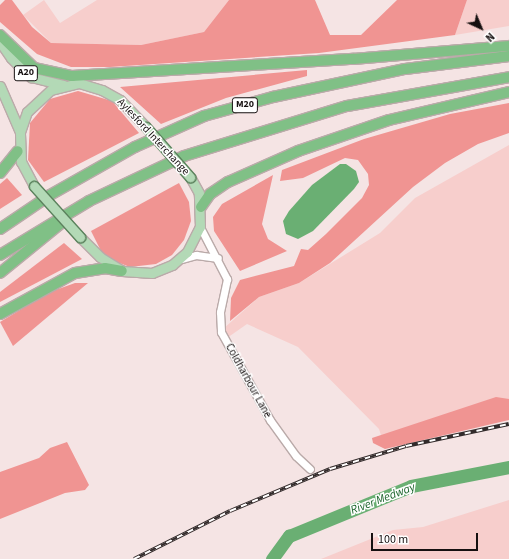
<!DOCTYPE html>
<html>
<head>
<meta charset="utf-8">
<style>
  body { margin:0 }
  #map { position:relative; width:509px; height:559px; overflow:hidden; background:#f5e4e4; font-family:"Source Sans 3",sans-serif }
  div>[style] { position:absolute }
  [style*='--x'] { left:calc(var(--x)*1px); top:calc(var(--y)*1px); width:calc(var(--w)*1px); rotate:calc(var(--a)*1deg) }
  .green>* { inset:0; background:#f7cecc }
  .forest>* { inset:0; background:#f09492 }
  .water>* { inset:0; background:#6aaf73 }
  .river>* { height:13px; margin:-6.5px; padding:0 6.5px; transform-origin:6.5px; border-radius:6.5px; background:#6aaf73 }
  .roads { filter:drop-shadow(1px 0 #baaaa9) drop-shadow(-1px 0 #baaaa9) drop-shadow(0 1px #baaaa9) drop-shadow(0 -1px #baaaa9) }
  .minor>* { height:7px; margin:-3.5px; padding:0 3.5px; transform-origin:3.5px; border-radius:3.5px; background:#fff }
  .major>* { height:9px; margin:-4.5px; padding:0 4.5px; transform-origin:4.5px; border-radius:4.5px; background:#b3d9b6 }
  .highway>* { height:10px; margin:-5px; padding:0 5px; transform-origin:5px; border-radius:5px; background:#80c086 }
  .rail>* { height:3.5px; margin-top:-1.75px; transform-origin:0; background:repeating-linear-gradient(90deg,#fff 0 6px,#322b2b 0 12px); box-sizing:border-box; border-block:1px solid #322b2b }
  .bridges { filter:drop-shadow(1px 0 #5b825d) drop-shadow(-1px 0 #5b825d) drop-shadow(0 1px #5b825d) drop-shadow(0 -1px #5b825d) }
  .major-bridge>* { height:9px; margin:-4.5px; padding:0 4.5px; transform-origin:4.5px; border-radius:4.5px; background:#b3d9b6 }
  span { translate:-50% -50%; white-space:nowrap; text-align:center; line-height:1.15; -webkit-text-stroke:3px #fff; paint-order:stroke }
  .shield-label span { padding:1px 3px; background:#fff; border:1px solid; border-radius:3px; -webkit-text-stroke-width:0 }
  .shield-label { font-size:10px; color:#161010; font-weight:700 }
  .street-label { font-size:11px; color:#161010 }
  .water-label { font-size:12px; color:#1a632a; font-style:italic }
  .north { position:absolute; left:461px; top:8px; width:40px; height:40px; -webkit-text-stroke:3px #fff; paint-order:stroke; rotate:136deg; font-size:11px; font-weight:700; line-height:16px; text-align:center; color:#161010 }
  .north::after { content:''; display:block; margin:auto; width:14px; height:18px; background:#161010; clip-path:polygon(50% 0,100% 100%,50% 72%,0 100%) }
  .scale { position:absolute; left:371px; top:533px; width:107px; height:18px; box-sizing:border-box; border:2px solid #161010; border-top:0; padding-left:5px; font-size:12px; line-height:14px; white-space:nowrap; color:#161010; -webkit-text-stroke:3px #fff; paint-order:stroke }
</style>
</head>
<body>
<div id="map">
  <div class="green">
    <i style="clip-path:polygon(44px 0,60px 23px,97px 0,229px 0,204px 32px,141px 45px,51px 43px,23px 15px)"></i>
    <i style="clip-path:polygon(467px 0,509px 0,509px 26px,455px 35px)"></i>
    <i style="clip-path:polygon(509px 145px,509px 408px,384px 445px,379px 429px,298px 347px,247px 324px,227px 338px,223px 329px,259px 297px,299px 283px,380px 233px,415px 198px)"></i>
    <i style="clip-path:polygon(509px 500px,509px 559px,321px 559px,393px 530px,423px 527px)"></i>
  </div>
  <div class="forest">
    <i style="clip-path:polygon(5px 0,12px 0,32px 27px,51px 43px,141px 45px,204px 32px,229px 0,315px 0,330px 35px,361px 35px,397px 0,467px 0,455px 35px,319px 53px,110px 67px,71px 67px,37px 54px,0 22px,0 5px)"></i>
    <i style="clip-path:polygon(307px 70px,307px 76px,226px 98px,161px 124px,120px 87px)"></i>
    <i style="clip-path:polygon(78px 91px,112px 101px,139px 133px,44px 182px,28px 160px,30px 123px,50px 99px)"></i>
    <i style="clip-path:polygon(509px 103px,509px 133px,478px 144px,445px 163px,413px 187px,330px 263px,299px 283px,259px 297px,230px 321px,231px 298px,240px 280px,294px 266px,301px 249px,308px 250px,326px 234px,362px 198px,369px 185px,368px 174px,358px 160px,345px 158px,303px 178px,280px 181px,282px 170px,364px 139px,450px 114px)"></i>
    <i style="clip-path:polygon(273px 175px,262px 224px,268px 239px,287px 251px,240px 271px,214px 231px,213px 217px,222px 204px)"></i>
    <i style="clip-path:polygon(7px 178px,22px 195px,0 209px,0 184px)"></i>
    <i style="clip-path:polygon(179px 183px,189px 202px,191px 221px,184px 240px,172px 255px,156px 264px,130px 267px,114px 261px,101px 251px,91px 231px)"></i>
    <i style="clip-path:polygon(64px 243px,82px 259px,0 302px,0 292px)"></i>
    <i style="clip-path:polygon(75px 283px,88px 283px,13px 346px,0 322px,50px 292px)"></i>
    <i style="clip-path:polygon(496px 397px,509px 399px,509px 420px,385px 449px,373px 443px,372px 438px)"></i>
    <i style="clip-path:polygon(67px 442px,89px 485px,85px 490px,65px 493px,0 519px,0 472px,39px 458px,50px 448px)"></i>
  </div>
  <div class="water">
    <i style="clip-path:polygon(340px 164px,346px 164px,356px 171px,359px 182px,354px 189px,313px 231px,298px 239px,286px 234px,283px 221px,289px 211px,312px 185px)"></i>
  </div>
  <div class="river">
    <i style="--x:272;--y:559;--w:29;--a:-54"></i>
    <i style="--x:289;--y:536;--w:132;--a:-22.3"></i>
    <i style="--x:411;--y:486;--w:100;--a:-11"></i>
  </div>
  <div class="roads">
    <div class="minor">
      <i style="--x:200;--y:227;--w:59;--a:62.6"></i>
      <i style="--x:227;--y:279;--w:34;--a:102"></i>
      <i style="--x:220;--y:312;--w:20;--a:87"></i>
      <i style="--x:221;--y:332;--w:101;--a:60.9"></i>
      <i style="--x:270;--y:420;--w:44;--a:54.2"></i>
      <i style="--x:296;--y:456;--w:19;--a:43"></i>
      <i style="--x:182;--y:259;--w:15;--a:-16"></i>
      <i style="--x:196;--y:255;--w:22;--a:8"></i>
    </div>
    <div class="major">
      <i style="--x:0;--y:42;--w:19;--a:55"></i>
      <i style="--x:11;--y:58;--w:28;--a:44"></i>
      <i style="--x:31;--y:77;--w:34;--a:14"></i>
      <i style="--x:0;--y:86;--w:50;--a:66.5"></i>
      <i style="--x:34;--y:186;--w:27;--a:-118"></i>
      <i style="--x:21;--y:162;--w:30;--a:-92"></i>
      <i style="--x:20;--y:132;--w:21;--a:-71"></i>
      <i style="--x:27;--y:112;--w:33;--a:-43"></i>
      <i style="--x:51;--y:90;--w:29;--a:-14"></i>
      <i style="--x:79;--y:83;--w:24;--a:17"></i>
      <i style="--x:102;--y:90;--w:21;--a:29"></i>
      <i style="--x:120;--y:100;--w:37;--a:46"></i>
      <i style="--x:80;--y:237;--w:28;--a:45"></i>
      <i style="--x:100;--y:257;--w:26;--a:32"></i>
      <i style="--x:122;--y:271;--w:30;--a:4"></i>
      <i style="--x:152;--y:273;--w:22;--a:-22"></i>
      <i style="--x:172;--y:265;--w:20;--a:-41"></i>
      <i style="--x:187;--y:252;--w:28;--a:-63"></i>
      <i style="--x:200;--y:227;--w:34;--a:-92"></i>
      <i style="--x:199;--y:193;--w:18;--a:-119"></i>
    </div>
    <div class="highway">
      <i style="--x:0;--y:35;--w:47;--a:44.1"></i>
      <i style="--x:34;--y:68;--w:39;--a:12"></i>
      <i style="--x:72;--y:76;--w:282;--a:-3.5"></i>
      <i style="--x:353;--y:59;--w:157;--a:-4.8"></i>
      <i style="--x:0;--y:173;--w:28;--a:-51"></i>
      <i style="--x:201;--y:207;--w:16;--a:-55"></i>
      <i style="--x:210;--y:194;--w:22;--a:-34"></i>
      <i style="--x:228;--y:182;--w:77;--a:-23.9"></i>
      <i style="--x:298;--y:151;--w:96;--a:-18.8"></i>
      <i style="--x:389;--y:120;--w:123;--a:-13.1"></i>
      <i style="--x:0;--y:229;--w:60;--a:-34.2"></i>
      <i style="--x:50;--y:195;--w:98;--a:-29.5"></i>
      <i style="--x:135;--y:147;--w:76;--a:-24.2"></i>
      <i style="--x:204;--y:116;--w:72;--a:-15.4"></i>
      <i style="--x:273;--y:97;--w:135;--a:-12"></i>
      <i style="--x:405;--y:69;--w:105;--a:-7.1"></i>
      <i style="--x:0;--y:255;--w:104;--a:-31.2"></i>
      <i style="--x:89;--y:201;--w:105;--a:-25.3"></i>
      <i style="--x:184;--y:156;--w:170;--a:-17.1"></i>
      <i style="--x:347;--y:106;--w:165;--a:-10.1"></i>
      <i style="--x:0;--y:273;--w:84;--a:-39.2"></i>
      <i style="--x:0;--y:314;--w:85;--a:-28.7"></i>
      <i style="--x:75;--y:273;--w:30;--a:-9"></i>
      <i style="--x:105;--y:268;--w:17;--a:10"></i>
    </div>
  </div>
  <div class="rail">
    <i style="--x:134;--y:559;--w:107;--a:-26.6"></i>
    <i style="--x:230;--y:511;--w:108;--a:-22.8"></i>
    <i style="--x:330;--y:469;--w:79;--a:-16.8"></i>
    <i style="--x:406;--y:446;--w:105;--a:-12.1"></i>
  </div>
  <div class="bridges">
    <div class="major-bridge">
      <i style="--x:146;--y:127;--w:67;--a:48.7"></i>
      <i style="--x:34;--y:186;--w:69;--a:48"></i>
    </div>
  </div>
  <div class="shield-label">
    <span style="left:26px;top:73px">A20</span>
    <span style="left:245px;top:105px">M20</span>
  </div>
  <div class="street-label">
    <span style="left:153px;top:137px;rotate:47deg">Aylesford Interchange</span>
    <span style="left:248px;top:381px;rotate:61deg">Coldharbour Lane</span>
  </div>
  <div class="water-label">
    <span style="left:383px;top:499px;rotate:-21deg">River Medway</span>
  </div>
  <div class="north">N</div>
  <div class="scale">100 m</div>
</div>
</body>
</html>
